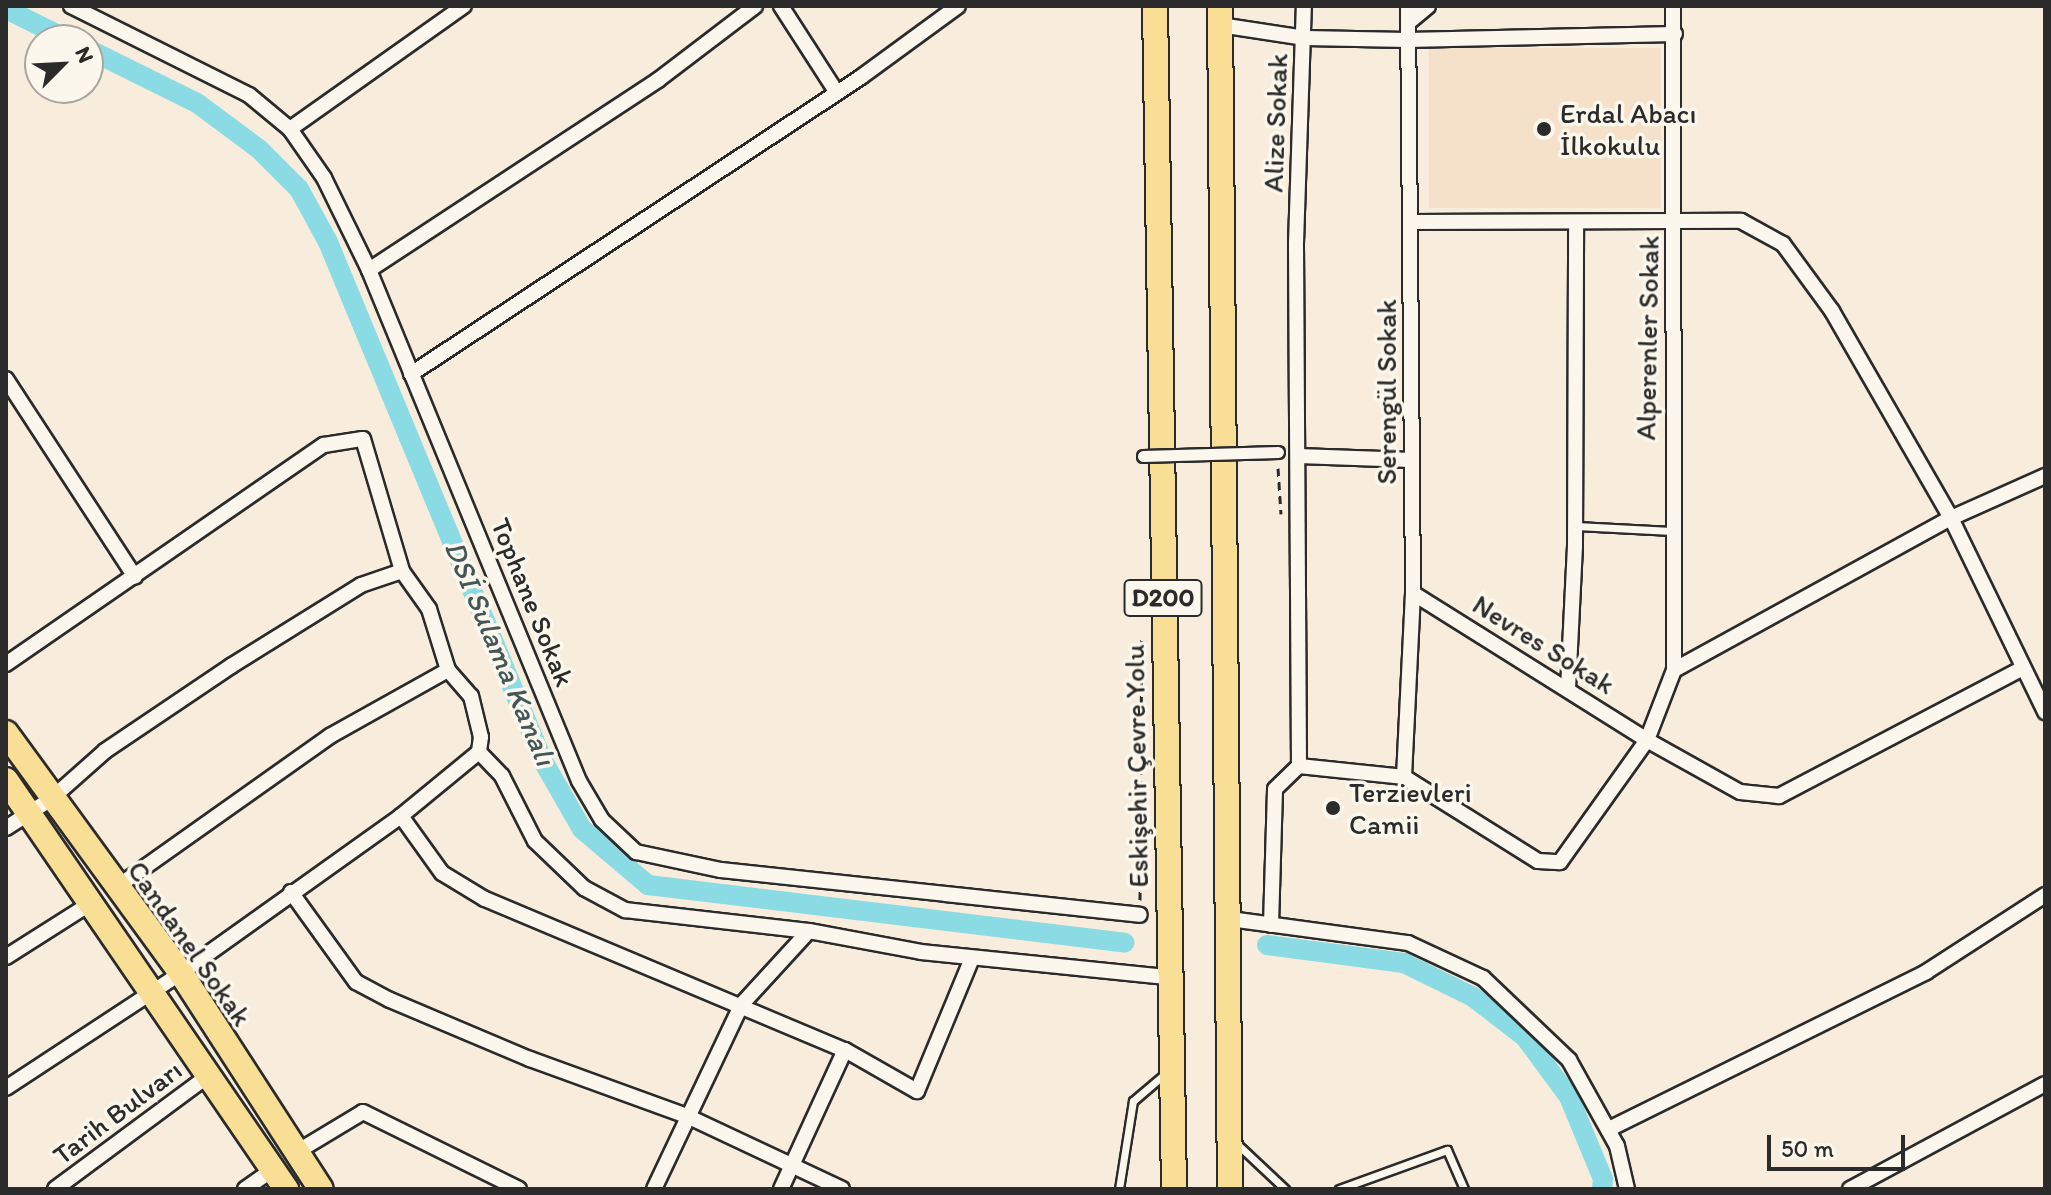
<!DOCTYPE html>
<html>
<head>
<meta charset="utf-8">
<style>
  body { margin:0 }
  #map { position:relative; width:2051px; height:1195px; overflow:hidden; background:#f8eddc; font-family:Itim,sans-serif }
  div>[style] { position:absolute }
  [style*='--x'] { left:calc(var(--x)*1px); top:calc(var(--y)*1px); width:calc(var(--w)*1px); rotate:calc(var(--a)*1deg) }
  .built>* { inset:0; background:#f5e1c9; transform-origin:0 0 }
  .canal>* { height:20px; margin:-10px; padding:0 10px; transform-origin:10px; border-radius:10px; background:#8adbe4 }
  .path>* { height:3px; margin-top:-1.5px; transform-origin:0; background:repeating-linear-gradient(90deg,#2b2b2b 0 8px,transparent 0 14px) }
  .roads { filter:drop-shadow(2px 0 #2b2b2b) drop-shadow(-2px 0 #2b2b2b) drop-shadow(0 2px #2b2b2b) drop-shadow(0 -2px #2b2b2b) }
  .service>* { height:7px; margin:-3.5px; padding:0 3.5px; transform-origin:3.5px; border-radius:3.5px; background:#fbf7ec }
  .minor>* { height:14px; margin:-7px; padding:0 7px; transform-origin:7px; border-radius:7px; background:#fbf7ec }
  .primary>* { height:24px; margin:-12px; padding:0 12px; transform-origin:12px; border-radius:12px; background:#f9df96 }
  .trunk>* { height:24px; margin:-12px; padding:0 12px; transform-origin:12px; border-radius:12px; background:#f9df96 }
  .bridges { filter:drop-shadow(2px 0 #2b2b2b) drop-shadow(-2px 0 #2b2b2b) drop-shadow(0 2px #2b2b2b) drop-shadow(0 -2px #2b2b2b) }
  .pedestrian-bridge>* { height:11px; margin:-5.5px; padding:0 5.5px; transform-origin:5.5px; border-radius:5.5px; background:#fbf7ec }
  .dots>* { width:22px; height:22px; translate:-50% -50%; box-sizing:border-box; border:4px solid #fbf7ec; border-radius:50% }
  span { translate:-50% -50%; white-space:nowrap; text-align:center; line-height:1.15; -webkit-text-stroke:7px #fbf7ec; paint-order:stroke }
  .shield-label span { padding:2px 6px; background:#fbf7ec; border:2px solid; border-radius:6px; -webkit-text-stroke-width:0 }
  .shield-label { font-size:26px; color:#2b2b2b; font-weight:700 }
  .poi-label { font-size:28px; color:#2b2b2b }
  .left { translate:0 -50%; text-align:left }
  .street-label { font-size:28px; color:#2b2b2b }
  .water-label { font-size:30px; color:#435759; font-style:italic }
  .frame { position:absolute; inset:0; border:8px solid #2b2b2b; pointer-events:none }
  .north { position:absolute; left:24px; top:24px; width:80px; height:80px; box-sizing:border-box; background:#fbf7ec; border:2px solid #a8a59f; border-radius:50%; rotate:66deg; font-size:22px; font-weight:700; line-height:32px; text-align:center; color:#2b2b2b }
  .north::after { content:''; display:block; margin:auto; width:28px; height:36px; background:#2b2b2b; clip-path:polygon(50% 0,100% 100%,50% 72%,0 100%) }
  .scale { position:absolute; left:1767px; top:1135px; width:138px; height:36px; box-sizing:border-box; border:4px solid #2b2b2b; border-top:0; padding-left:10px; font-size:24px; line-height:28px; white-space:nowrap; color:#2b2b2b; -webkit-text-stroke:6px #fbf7ec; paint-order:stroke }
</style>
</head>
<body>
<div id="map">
  <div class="built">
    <i style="left:1429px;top:48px;width:232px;height:160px"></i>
  </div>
  <div class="canal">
    <i style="--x:6;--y:9;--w:70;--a:26.2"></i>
    <i style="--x:88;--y:49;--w:122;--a:26.4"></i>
    <i style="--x:197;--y:103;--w:77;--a:36.6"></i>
    <i style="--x:259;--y:149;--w:57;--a:45"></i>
    <i style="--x:299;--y:189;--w:60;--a:61.3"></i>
    <i style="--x:328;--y:242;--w:562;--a:67.5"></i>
    <i style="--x:543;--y:761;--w:78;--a:60.2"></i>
    <i style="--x:582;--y:829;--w:87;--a:40.3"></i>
    <i style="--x:648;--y:885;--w:480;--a:6.9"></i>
    <i style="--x:1267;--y:945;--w:138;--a:7.5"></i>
    <i style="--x:1404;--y:963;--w:77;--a:26.2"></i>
    <i style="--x:1473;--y:997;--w:66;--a:37.6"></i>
    <i style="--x:1525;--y:1037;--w:74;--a:53.7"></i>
    <i style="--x:1569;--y:1097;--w:89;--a:67.5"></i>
    <i style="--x:1603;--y:1179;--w:10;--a:96"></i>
  </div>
  <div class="path">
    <i style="--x:1278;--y:468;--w:46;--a:86.3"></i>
    <i style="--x:1140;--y:900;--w:264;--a:-89.6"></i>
  </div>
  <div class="roads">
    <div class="service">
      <i style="--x:1575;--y:526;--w:98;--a:2.9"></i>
      <i style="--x:1235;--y:1142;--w:69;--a:43.2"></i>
      <i style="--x:1119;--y:1189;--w:89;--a:-81"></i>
      <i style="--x:1133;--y:1101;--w:43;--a:-40.3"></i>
      <i style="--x:1339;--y:1189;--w:115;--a:-19.9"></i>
      <i style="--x:1447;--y:1150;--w:43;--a:66.4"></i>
    </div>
    <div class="minor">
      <i style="--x:71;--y:6;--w:199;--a:26.6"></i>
      <i style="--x:249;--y:95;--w:53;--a:39.7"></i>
      <i style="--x:290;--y:129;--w:60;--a:55.2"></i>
      <i style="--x:324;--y:178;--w:102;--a:63.9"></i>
      <i style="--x:369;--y:270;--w:552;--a:67.66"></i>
      <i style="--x:579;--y:781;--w:45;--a:59.5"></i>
      <i style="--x:602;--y:820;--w:47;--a:43.3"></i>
      <i style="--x:636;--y:852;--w:87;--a:12"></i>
      <i style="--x:721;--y:870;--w:421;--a:6.1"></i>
      <i style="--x:781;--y:6;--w:103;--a:57.2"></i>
      <i style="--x:1673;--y:6;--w:664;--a:89.91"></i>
      <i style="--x:1408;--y:23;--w:26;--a:-40"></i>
      <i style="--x:1220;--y:25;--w:86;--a:8.7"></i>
      <i style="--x:1305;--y:38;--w:102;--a:1.1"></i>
      <i style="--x:1407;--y:40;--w:268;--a:-1.3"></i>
      <i style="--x:290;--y:129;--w:213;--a:-35.3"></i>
      <i style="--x:1411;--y:222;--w:330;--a:-0.2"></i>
      <i style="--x:1741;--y:221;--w:48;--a:28.7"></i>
      <i style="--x:1783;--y:244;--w:83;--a:53.8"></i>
      <i style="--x:1832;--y:311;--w:239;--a:60.1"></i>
      <i style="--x:1951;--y:518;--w:216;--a:64.1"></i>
      <i style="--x:369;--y:270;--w:346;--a:-33.3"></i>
      <i style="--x:658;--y:80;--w:122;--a:-37.3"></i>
      <i style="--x:411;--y:374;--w:539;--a:-33.42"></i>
      <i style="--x:861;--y:77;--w:120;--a:-36.2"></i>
      <i style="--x:6;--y:379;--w:236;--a:56.9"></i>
      <i style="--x:1298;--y:456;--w:114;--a:2"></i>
      <i style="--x:6;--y:664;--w:386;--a:-34.6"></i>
      <i style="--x:324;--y:445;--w:39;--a:-9"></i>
      <i style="--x:363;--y:439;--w:138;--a:73.5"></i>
      <i style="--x:2023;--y:668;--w:276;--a:152.3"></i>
      <i style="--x:1779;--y:796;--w:39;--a:-174"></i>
      <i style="--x:1740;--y:792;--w:107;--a:-150.8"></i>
      <i style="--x:1647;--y:740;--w:75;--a:-68.9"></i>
      <i style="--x:1674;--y:670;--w:316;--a:-28.8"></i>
      <i style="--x:1951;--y:518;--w:103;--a:-24.1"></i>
      <i style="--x:448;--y:670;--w:35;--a:49"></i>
      <i style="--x:471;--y:696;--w:42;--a:76.3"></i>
      <i style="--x:481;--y:737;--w:15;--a:98"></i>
      <i style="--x:479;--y:752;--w:33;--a:46"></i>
      <i style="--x:502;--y:776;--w:73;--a:63.1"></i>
      <i style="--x:535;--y:841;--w:68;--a:43.8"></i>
      <i style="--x:584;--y:888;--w:47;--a:28.2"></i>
      <i style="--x:625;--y:910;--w:185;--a:6.5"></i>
      <i style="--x:1568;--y:689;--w:144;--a:-87.2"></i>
      <i style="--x:1575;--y:545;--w:323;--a:-89.8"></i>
      <i style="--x:1299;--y:766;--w:106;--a:6"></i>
      <i style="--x:1404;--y:777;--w:158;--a:32.1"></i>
      <i style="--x:1538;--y:861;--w:22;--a:3"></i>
      <i style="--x:1560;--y:862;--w:150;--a:-54.5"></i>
      <i style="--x:1647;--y:740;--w:276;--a:-147.9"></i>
      <i style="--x:1404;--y:777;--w:184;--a:-87.2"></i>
      <i style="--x:1413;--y:593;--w:587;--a:-90.49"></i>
      <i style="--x:401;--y:816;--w:70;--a:54.3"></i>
      <i style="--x:442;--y:873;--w:50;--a:31.2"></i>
      <i style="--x:485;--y:899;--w:390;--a:22.8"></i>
      <i style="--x:845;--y:1050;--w:83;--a:29.7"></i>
      <i style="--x:917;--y:1091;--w:144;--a:-67.5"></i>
      <i style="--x:6;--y:828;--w:54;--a:-32.8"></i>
      <i style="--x:51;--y:799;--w:72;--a:-41.6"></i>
      <i style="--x:105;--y:751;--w:152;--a:-34"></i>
      <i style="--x:231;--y:666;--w:153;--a:-31.9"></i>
      <i style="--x:361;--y:585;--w:43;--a:-18.9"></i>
      <i style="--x:402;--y:571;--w:47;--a:54.6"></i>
      <i style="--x:429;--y:609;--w:64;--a:72.7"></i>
      <i style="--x:448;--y:670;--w:135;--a:150.8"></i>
      <i style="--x:330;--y:736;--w:261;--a:144.7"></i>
      <i style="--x:291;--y:892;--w:111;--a:54.2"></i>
      <i style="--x:356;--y:982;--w:38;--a:28"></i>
      <i style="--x:390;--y:1000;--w:152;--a:22.9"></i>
      <i style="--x:530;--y:1059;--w:169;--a:20"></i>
      <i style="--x:689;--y:1117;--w:169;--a:25.2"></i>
      <i style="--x:1230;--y:919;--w:180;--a:7.7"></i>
      <i style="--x:1408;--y:943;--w:83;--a:25"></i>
      <i style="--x:1483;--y:978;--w:119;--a:43.6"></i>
      <i style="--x:1569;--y:1060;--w:98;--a:60.8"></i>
      <i style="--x:1617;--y:1146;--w:44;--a:76.9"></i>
      <i style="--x:1271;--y:925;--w:136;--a:-88.3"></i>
      <i style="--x:1275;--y:789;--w:33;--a:-44"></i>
      <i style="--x:1299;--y:766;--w:523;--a:-90.33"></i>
      <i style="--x:1296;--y:243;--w:237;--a:-88.1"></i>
      <i style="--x:6;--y:957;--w:101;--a:-32.4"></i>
      <i style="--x:6;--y:1088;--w:209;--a:-33.3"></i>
      <i style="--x:181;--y:973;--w:270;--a:-35.5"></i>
      <i style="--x:401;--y:816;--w:101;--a:-39.4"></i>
      <i style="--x:1609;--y:1129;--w:354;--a:-26.3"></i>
      <i style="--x:1926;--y:972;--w:142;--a:-32.9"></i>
      <i style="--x:295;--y:1153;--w:79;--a:-31.1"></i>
      <i style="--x:363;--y:1112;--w:174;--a:26.3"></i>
      <i style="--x:55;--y:1189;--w:192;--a:-36.5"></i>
      <i style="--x:245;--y:1189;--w:33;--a:-35"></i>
      <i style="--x:654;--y:1189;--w:205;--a:-64.6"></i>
      <i style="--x:742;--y:1004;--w:99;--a:-47.5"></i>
      <i style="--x:809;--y:931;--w:114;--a:10.6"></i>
      <i style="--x:921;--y:952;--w:249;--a:5.8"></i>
      <i style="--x:781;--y:1189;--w:153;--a:-65.3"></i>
      <i style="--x:1850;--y:1189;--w:221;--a:-28.3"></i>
    </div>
    <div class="primary">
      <i style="--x:6;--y:733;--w:297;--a:53.9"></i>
      <i style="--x:181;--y:973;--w:257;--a:57.1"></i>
      <i style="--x:6;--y:780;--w:496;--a:55.6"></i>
    </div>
    <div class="trunk">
      <i style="--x:1155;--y:6;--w:1183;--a:89.08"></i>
      <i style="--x:1220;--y:6;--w:1183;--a:89.52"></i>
    </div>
  </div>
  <div class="bridges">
    <div class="pedestrian-bridge">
      <i style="--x:1143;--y:456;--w:135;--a:-1.7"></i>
    </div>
  </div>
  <div class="dots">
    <i style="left:1544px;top:129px;background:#2b2b2b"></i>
    <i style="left:1333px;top:808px;background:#2b2b2b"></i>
  </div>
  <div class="shield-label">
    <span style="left:1163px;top:598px">D200</span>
  </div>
  <div class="poi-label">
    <span class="left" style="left:1560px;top:129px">Erdal Abacı<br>İlkokulu</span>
    <span class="left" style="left:1349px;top:808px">Terzievleri<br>Camii</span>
  </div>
  <div class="street-label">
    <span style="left:1275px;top:123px;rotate:-88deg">Alize Sokak</span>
    <span style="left:1647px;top:338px;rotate:-89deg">Alperenler Sokak</span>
    <span style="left:1386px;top:392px;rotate:-90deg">Serengül Sokak</span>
    <span style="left:533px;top:602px;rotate:68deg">Tophane Sokak</span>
    <span style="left:1544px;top:644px;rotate:32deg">Nevres Sokak</span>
    <span style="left:1136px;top:766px;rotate:-91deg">Eskişehir Çevre Yolu</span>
    <span style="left:190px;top:943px;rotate:55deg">Candanel Sokak</span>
    <span style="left:117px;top:1112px;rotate:-37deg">Tarih Bulvarı</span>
  </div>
  <div class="water-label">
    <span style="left:500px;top:653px;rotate:67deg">DSİ Sulama Kanalı</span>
  </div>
  <div class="frame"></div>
  <div class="north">N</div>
  <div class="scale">50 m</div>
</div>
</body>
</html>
